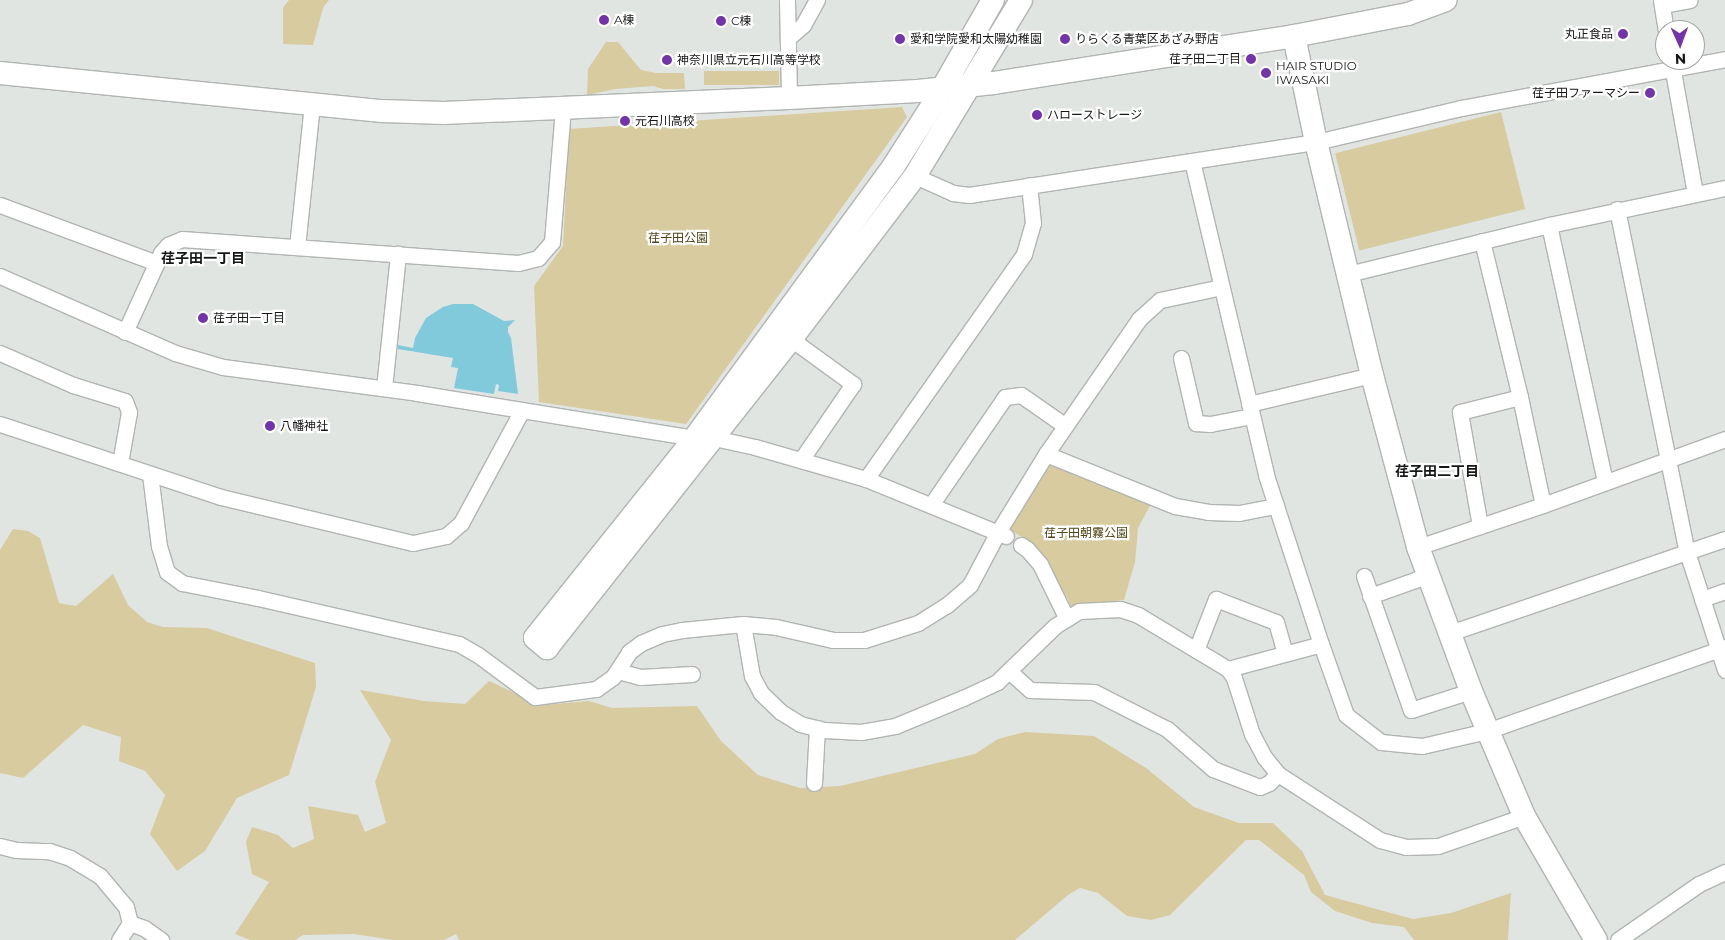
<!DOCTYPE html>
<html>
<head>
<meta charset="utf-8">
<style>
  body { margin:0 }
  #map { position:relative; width:1725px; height:940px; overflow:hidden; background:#e1e5e2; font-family:Montserrat,"Noto Sans JP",sans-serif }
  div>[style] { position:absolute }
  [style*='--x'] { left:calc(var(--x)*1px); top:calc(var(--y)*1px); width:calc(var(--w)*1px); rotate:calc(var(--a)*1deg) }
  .green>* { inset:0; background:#d7cb9f; transform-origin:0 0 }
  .water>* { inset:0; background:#80cadc }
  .roads { filter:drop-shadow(1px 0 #b1b5b2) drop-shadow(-1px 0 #b1b5b2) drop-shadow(0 1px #b1b5b2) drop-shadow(0 -1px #b1b5b2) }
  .street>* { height:15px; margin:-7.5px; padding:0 7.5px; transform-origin:7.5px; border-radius:7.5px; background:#fff }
  .secondary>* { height:22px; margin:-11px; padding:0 11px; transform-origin:11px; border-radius:11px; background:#fff }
  .dots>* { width:14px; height:14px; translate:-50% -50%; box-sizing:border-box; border:2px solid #fff; border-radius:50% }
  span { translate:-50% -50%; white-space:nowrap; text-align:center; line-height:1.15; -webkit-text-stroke:4.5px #fff; paint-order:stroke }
  .poi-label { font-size:12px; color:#151716 }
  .left { translate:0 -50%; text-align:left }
  .right { translate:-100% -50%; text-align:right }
  .park-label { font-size:12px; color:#524619 }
  .neighbourhood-label { font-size:14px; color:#151716; font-weight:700 }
  .north { position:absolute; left:1655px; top:20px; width:50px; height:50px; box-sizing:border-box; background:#fff; border:1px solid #a1a2a2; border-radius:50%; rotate:178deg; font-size:14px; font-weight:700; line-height:20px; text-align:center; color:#151716 }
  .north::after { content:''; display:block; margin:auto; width:18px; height:22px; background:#7334a9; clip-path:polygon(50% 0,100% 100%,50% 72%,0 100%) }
</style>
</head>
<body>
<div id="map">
  <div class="green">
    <i style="clip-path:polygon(289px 0,329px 0,323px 8px,313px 45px,283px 44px,283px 8px)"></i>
    <i style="clip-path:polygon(606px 42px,618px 42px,641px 70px,656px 73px,684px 73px,685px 89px,663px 89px,653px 86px,615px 89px,587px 95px,588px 69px)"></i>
    <i style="left:779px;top:71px;width:14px;height:75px;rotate:90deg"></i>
    <i style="clip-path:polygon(902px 107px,907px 117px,686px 424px,539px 402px,534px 286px,563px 246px,569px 129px)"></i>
    <i style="left:1501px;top:112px;width:100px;height:171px;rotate:76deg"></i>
    <i style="clip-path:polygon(1050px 462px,1151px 504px,1138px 528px,1135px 562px,1124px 600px,1070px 606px,1068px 599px,1031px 542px,1008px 529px)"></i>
    <i style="clip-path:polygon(13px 529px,28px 531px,40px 538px,59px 603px,76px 606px,113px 574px,128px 605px,147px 622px,163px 627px,207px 628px,315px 663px,316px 687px,289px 775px,237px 798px,205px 851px,177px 871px,150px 834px,165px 795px,145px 771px,119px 761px,121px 737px,83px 725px,23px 778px,0 773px,0 550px)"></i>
    <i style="clip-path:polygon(489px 681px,541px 705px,589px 701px,612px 708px,697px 706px,721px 741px,758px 775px,800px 788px,840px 786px,975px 754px,998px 739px,1025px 732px,1094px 736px,1146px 768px,1194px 807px,1239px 823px,1273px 823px,1302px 851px,1325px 895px,1413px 919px,1451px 913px,1511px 893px,1508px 940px,1414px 940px,1404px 927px,1372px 923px,1335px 911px,1311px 892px,1304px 875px,1259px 840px,1246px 840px,1170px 915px,1151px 920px,1127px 916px,1098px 893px,1080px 888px,1068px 895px,1015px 940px,459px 940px,456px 934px,444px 940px,393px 940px,354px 934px,303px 935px,295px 940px,250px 940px,235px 934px,269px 882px,252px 874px,246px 842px,252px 827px,278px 835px,293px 848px,314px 839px,308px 806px,358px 815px,365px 832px,386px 823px,375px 782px,391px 740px,360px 690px,424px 701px,465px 704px)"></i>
  </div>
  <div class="water">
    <i style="clip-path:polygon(453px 304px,473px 304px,504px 321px,515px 320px,508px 327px,508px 332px,511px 338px,518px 394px,498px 391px,499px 385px,496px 384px,494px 394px,454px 388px,458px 368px,451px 367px,453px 358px,398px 349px,398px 345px,413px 348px,415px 338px,426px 318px,443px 307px)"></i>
  </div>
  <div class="roads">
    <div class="street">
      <i style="--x:787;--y:0;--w:98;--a:88.8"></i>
      <i style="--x:1661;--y:0;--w:30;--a:81"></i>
      <i style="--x:1662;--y:5;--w:28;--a:-10"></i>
      <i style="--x:788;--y:38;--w:20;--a:-41"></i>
      <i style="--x:803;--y:25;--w:29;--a:-61"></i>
      <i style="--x:1671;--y:60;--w:135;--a:79.8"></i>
      <i style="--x:1192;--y:161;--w:323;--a:76.7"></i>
      <i style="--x:1266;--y:475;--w:178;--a:72"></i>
      <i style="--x:1321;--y:644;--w:75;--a:70.6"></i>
      <i style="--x:1346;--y:715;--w:44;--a:37.6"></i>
      <i style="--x:1381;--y:742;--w:41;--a:5.6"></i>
      <i style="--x:1422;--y:746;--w:67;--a:-13"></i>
      <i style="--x:1487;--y:731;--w:252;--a:-19.4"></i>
      <i style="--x:915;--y:176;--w:42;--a:24.1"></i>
      <i style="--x:953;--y:193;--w:16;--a:7"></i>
      <i style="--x:969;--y:195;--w:351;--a:-8.7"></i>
      <i style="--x:1316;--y:142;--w:149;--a:-13.2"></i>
      <i style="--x:1461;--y:108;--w:269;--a:-10.5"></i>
      <i style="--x:0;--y:205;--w:167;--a:20.3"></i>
      <i style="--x:1617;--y:209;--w:350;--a:78.5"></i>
      <i style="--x:1687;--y:552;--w:124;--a:72.1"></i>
      <i style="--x:1549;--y:225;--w:262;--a:77.7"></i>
      <i style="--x:1482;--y:241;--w:161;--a:76.3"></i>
      <i style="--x:1520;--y:397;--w:110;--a:78"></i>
      <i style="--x:297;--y:247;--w:143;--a:-84"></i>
      <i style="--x:1348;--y:274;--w:207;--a:-13.7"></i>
      <i style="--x:1549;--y:225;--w:180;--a:-11.9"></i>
      <i style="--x:0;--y:276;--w:191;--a:23.7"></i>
      <i style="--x:175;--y:353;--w:50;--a:16.3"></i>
      <i style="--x:223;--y:367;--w:196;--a:7.6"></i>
      <i style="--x:417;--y:393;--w:282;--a:9.2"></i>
      <i style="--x:695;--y:438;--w:19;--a:0"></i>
      <i style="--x:714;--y:438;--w:42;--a:12.4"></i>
      <i style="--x:755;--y:447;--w:116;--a:16.1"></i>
      <i style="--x:866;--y:479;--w:151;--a:22.2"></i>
      <i style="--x:125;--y:332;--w:87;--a:-65.5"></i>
      <i style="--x:161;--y:253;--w:11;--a:-49"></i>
      <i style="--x:168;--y:245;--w:15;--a:-23"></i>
      <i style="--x:182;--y:239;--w:337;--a:4.1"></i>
      <i style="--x:518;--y:263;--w:21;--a:-14"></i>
      <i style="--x:538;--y:258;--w:21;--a:-49"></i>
      <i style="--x:552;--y:242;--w:134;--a:-85.3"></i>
      <i style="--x:791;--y:339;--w:77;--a:36"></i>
      <i style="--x:853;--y:384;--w:92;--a:124.4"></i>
      <i style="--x:0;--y:353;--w:80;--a:23.7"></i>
      <i style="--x:73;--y:385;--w:54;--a:17.1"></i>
      <i style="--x:125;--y:401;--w:12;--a:70"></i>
      <i style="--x:129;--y:412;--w:52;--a:100"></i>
      <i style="--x:1181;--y:358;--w:67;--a:77"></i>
      <i style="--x:1196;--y:423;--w:14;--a:4"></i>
      <i style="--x:1210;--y:424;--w:43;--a:-10.8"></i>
      <i style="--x:384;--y:388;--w:135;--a:-84"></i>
      <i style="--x:1249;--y:404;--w:126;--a:-13.3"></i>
      <i style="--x:0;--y:424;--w:233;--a:18.3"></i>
      <i style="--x:221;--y:497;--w:197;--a:13.5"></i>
      <i style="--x:413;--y:543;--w:34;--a:-12"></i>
      <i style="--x:446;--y:536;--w:20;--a:-41"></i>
      <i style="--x:461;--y:523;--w:128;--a:-61.6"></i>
      <i style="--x:1046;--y:454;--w:139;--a:22"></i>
      <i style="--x:1175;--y:506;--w:34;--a:10"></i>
      <i style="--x:1208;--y:512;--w:31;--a:2"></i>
      <i style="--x:1239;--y:513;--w:38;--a:-11"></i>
      <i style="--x:150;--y:474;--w:73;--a:82.9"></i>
      <i style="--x:159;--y:546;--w:27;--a:73"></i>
      <i style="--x:167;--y:572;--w:19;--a:36"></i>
      <i style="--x:182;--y:583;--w:77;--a:11.2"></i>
      <i style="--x:258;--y:598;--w:206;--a:12.9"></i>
      <i style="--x:459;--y:644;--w:22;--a:30"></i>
      <i style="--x:478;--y:655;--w:71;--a:36.4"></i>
      <i style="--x:535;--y:697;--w:62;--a:-7.5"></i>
      <i style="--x:596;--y:689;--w:21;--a:-35"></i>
      <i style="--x:613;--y:677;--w:30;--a:-57"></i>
      <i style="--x:629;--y:652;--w:15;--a:-37"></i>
      <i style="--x:641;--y:643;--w:23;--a:-23"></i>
      <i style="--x:662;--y:634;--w:20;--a:-11"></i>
      <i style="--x:682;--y:630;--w:61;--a:-5.6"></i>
      <i style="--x:743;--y:624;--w:33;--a:5"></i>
      <i style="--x:776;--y:627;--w:58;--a:12.8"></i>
      <i style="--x:833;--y:640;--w:31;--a:0"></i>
      <i style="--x:864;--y:640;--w:57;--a:-17.5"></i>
      <i style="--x:918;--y:623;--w:34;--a:-32"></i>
      <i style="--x:947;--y:605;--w:30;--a:-41"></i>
      <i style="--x:970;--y:585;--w:60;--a:-62.2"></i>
      <i style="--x:998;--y:532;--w:92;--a:-58.4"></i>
      <i style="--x:1046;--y:454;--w:164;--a:-55.4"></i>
      <i style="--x:1139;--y:319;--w:28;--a:-42"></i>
      <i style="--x:1160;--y:300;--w:62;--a:-12"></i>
      <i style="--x:866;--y:479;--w:275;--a:-54.9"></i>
      <i style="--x:1024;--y:254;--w:32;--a:-74"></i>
      <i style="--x:1033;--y:223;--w:38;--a:-96"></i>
      <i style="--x:931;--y:505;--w:131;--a:-55.6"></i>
      <i style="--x:1005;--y:397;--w:16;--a:-7"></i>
      <i style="--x:1021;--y:395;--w:52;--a:34.9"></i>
      <i style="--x:1480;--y:526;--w:116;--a:-100"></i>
      <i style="--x:1460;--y:412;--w:62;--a:-14"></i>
      <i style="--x:1021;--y:545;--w:7;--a:34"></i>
      <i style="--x:1027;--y:549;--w:20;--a:49"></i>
      <i style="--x:1040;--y:564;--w:61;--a:63.9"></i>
      <i style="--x:1418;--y:547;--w:132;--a:-18.6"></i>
      <i style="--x:1543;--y:505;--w:194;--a:-19.9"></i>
      <i style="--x:1364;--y:576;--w:142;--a:70.7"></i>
      <i style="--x:1411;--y:710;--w:63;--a:-17.6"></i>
      <i style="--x:1370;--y:596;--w:63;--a:-19.6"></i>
      <i style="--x:1702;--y:599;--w:24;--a:-19"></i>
      <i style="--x:743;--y:624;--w:53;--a:80.2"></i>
      <i style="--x:752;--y:676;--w:19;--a:62"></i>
      <i style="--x:761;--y:693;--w:28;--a:44"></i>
      <i style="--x:781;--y:712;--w:22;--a:32"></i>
      <i style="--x:800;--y:724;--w:25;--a:14"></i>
      <i style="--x:824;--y:730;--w:37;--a:3"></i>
      <i style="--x:861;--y:732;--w:35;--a:-10"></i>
      <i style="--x:895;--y:726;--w:74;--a:-22.4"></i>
      <i style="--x:963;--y:698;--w:38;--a:-25"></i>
      <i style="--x:997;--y:682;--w:81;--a:-44"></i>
      <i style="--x:1055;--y:626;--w:28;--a:-32"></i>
      <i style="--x:1079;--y:611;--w:41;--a:-2.8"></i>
      <i style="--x:1120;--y:609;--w:19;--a:18"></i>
      <i style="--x:1138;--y:615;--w:105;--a:31"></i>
      <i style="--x:1228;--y:669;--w:11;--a:56"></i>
      <i style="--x:1234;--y:678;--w:59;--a:72.2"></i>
      <i style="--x:1252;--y:734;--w:27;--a:62"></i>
      <i style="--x:1265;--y:758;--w:21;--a:51"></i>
      <i style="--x:1278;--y:774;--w:121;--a:32.9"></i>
      <i style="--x:1380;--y:840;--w:27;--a:15"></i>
      <i style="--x:1406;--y:847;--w:32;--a:-2"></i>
      <i style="--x:1438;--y:846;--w:91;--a:-19.2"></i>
      <i style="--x:1450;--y:633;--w:291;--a:-18.9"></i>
      <i style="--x:1196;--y:650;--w:55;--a:-68.6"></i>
      <i style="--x:1216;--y:599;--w:64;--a:21"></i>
      <i style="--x:1276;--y:622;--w:32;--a:74"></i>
      <i style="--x:1228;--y:669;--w:96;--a:-15"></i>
      <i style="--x:618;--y:671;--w:23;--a:15"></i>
      <i style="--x:640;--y:677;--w:52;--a:-3.3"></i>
      <i style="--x:1009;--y:671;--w:28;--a:42"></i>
      <i style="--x:1030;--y:690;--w:64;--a:1.8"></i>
      <i style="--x:1094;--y:692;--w:82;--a:26.9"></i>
      <i style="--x:1167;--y:729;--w:61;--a:41"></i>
      <i style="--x:1213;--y:769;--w:50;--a:21"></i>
      <i style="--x:1260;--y:787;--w:10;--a:-24"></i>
      <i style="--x:1269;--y:783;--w:13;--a:-45"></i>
      <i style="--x:814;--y:783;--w:55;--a:-86.9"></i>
      <i style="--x:0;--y:846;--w:16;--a:14"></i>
      <i style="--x:16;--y:850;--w:33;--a:2"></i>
      <i style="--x:49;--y:851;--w:22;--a:18"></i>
      <i style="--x:70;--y:858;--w:35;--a:31"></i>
      <i style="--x:100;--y:876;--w:40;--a:50"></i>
      <i style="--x:126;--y:907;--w:16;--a:76"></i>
      <i style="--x:130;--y:923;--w:20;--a:123"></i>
      <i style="--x:130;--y:923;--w:15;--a:20"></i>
      <i style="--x:144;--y:928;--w:21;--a:35"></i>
      <i style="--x:1618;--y:940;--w:98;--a:-34.7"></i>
      <i style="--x:1699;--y:884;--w:29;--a:-25"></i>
    </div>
    <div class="secondary">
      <i style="--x:993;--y:0;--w:119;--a:119.8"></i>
      <i style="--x:934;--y:103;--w:76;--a:122.6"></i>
      <i style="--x:893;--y:167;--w:336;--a:126.2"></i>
      <i style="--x:695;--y:438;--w:256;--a:128.7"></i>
      <i style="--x:535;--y:638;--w:16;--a:40"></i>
      <i style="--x:547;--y:648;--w:394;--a:-51.7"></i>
      <i style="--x:791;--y:339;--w:205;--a:-52.7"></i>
      <i style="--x:915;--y:176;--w:205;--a:-58.9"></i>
      <i style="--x:1294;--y:36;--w:108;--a:78.3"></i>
      <i style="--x:1316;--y:142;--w:240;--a:76.5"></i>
      <i style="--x:1372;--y:375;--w:178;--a:75"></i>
      <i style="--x:1418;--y:547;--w:153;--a:69.8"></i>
      <i style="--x:1471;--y:691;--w:136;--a:67"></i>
      <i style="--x:1524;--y:816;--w:143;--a:59.9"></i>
      <i style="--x:0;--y:73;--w:384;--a:5.7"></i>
      <i style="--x:382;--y:111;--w:62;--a:1.8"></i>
      <i style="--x:444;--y:113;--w:345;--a:-2.5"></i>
      <i style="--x:789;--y:98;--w:129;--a:-3.1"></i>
      <i style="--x:918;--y:91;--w:76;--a:-6"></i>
      <i style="--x:994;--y:83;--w:304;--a:-8.9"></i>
      <i style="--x:1294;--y:36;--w:116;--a:-10.9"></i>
      <i style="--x:1408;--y:14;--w:40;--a:-20.2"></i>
    </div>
  </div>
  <div class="dots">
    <i style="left:604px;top:20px;background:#7334a9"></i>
    <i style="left:721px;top:21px;background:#7334a9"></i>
    <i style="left:1623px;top:34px;background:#7334a9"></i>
    <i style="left:900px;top:39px;background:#7334a9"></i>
    <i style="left:1065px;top:39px;background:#7334a9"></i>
    <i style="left:1251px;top:59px;background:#7334a9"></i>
    <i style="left:667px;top:60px;background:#7334a9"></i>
    <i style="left:1266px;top:73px;background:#7334a9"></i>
    <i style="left:1650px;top:93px;background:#7334a9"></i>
    <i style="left:1037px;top:115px;background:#7334a9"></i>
    <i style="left:625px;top:121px;background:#7334a9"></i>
    <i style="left:203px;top:318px;background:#7334a9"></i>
    <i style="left:270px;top:426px;background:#7334a9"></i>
  </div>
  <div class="poi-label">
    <span class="left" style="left:614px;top:20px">A棟</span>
    <span class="left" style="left:731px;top:21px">C棟</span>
    <span class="right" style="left:1613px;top:34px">丸正食品</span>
    <span class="left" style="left:910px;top:39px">愛和学院愛和太陽幼稚園</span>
    <span class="left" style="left:1075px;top:39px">りらくる青葉区あざみ野店</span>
    <span class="right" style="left:1241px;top:59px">荏子田二丁目</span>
    <span class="left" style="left:677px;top:60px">神奈川県立元石川高等学校</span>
    <span class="left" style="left:1276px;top:73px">HAIR STUDIO<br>IWASAKI</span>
    <span class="right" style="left:1640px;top:93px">荏子田ファーマシー</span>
    <span class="left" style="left:1047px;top:115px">ハローストレージ</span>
    <span class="left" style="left:635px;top:121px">元石川高校</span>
    <span class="left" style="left:213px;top:318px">荏子田一丁目</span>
    <span class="left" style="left:280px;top:426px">八幡神社</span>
  </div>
  <div class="park-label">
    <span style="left:678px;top:238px">荏子田公園</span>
    <span style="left:1086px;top:533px">荏子田朝霧公園</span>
  </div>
  <div class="neighbourhood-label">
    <span style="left:203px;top:258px">荏子田一丁目</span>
    <span style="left:1437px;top:471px">荏子田二丁目</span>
  </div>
  <div class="north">N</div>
</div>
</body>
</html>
